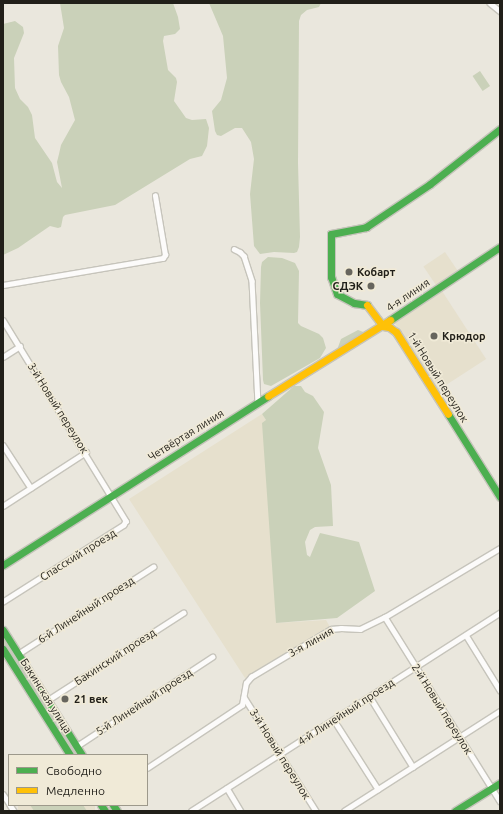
<!DOCTYPE html>
<html>
<head>
<meta charset="utf-8">
<style>
  body { margin:0 }
  #map { position:relative; width:503px; height:814px; overflow:hidden; background:#eae7dd; font-family:Ubuntu,sans-serif }
  div>[style] { position:absolute }
  [style*='--x'] { left:calc(var(--x)*1px); top:calc(var(--y)*1px); width:calc(var(--w)*1px); rotate:calc(var(--a)*1deg) }
  .built>* { inset:0; background:#e6e0cd; transform-origin:0 0 }
  .green>* { inset:0; background:#cad1b9; transform-origin:0 0 }
  .roads { filter:drop-shadow(1px 0 #c6c4bb) drop-shadow(-1px 0 #c6c4bb) drop-shadow(0 1px #c6c4bb) drop-shadow(0 -1px #c6c4bb) }
  .street>* { height:4.5px; margin:-2.25px; padding:0 2.25px; transform-origin:2.25px; border-radius:2.25px; background:#fcfbfa }
  .fast>* { height:7px; margin:-3.5px; padding:0 3.5px; transform-origin:3.5px; border-radius:3.5px; background:#4caf50 }
  .slow>* { height:7px; margin:-3.5px; padding:0 3.5px; transform-origin:3.5px; border-radius:3.5px; background:#ffc107 }
  .dots>* { width:11px; height:11px; translate:-50% -50%; box-sizing:border-box; border:2px solid #f0ead7; border-radius:50% }
  span { translate:-50% -50%; white-space:nowrap; text-align:center; line-height:1.15; -webkit-text-stroke:3px #f0ead7; paint-order:stroke }
  .poi-label { font-size:11px; color:#211f19; font-weight:700 }
  .left { translate:0 -50%; text-align:left }
  .right { translate:-100% -50%; text-align:right }
  .street-label { font-size:11px; color:#211f19 }
  .frame { position:absolute; inset:0; border:4px solid #211f19; pointer-events:none }
  .legend { position:absolute; left:8px; top:754px; width:140px; height:52px; box-sizing:border-box; background:#f0ead7; border:1px solid #9d998b; margin:0; padding:5px 7px; list-style:none; font-size:12px; color:#211f19 }
  .legend li { display:flex; align-items:center; gap:8px; height:20px }
  .legend b { width:20px; border:1px solid #9d998b }
</style>
</head>
<body>
<div id="map">
  <div class="built">
    <i style="left:445px;top:252px;width:23px;height:26px;rotate:56deg"></i>
    <i style="left:442px;top:291px;width:81px;height:57px;rotate:57deg"></i>
    <i style="clip-path:polygon(262px 414px,266px 420px,276px 623px,326px 620px,330px 627px,245px 678px,129px 499px)"></i>
    <i style="left:18px;top:805px;width:77px;height:7px"></i>
  </div>
  <div class="green">
    <i style="clip-path:polygon(60px 3px,173px 3px,178px 17px,180px 29px,175px 34px,164px 36px,163px 41px,168px 70px,176px 78px,177px 82px,174px 101px,186px 118px,192px 120px,206px 119px,209px 128px,207px 146px,202px 156px,190px 159px,115px 205px,65px 215px,63px 217px,61px 227px,58px 228px,50px 226px,18px 248px,3px 255px,3px 24px,15px 21px,23px 27px,24px 33px,14px 58px,15px 88px,20px 99px,28px 107px,32px 115px,35px 138px,52px 163px,57px 182px,62px 188px,57px 162px,59px 154px,61px 145px,75px 120px,69px 97px,61px 82px,59px 75px,58px 46px,64px 28px)"></i>
    <i style="clip-path:polygon(209px 3px,321px 3px,319px 7px,307px 10px,301px 15px,299px 21px,298px 163px,300px 237px,299px 247px,297px 252px,294px 253px,274px 252px,260px 254px,254px 246px,250px 194px,254px 159px,251px 142px,242px 128px,235px 128px,221px 136px,217px 135px,215px 131px,212px 111px,221px 100px,227px 78px,223px 36px)"></i>
    <i style="left:480px;top:71px;width:18px;height:9px;rotate:56deg"></i>
    <i style="clip-path:polygon(268px 257px,282px 258px,295px 263px,299px 271px,298px 323px,301px 326px,319px 334px,323px 338px,326px 348px,320px 358px,271px 386px,264px 384px,263px 380px,260px 303px,261px 267px,262px 262px)"></i>
    <i style="clip-path:polygon(358px 330px,366px 333px,337px 350px,341px 339px)"></i>
    <i style="clip-path:polygon(294px 386px,301px 386px,305px 392px,313px 396px,324px 412px,318px 448px,331px 485px,333px 526px,315px 527px,310px 530px,305px 542px,307px 555px,310px 557px,312px 552px,320px 533px,359px 542px,375px 591px,337px 618px,276px 623px,262px 423px,266px 420px,262px 414px)"></i>
    <i style="left:3px;top:636px;width:102px;height:8px;rotate:57deg"></i>
    <i style="clip-path:polygon(61px 727px,78px 755px,74px 755px,57px 729px)"></i>
    <i style="clip-path:polygon(30px 805px,83px 805px,87px 811px,34px 811px)"></i>
  </div>
  <div class="roads">
    <div class="street">
      <i style="--x:490;--y:3;--w:13;--a:39"></i>
      <i style="--x:234;--y:249;--w:7;--a:27"></i>
      <i style="--x:240;--y:252;--w:6;--a:45"></i>
      <i style="--x:244;--y:256;--w:26;--a:72"></i>
      <i style="--x:252;--y:281;--w:122;--a:87.2"></i>
      <i style="--x:3;--y:285;--w:162;--a:-9.6"></i>
      <i style="--x:163;--y:258;--w:4;--a:-56"></i>
      <i style="--x:165;--y:255;--w:60;--a:-99.6"></i>
      <i style="--x:3;--y:320;--w:236;--a:58.5"></i>
      <i style="--x:126;--y:521;--w:4;--a:117"></i>
      <i style="--x:124;--y:525;--w:143;--a:147.5"></i>
      <i style="--x:3;--y:357;--w:20;--a:-33"></i>
      <i style="--x:3;--y:445;--w:51;--a:56.9"></i>
      <i style="--x:3;--y:506;--w:99;--a:-33"></i>
      <i style="--x:385;--y:617;--w:217;--a:58"></i>
      <i style="--x:466;--y:635;--w:65;--a:58.3"></i>
      <i style="--x:18;--y:654;--w:161;--a:-32.8"></i>
      <i style="--x:244;--y:697;--w:135;--a:57.7"></i>
      <i style="--x:370;--y:697;--w:82;--a:58.4"></i>
      <i style="--x:48;--y:700;--w:161;--a:-32.8"></i>
      <i style="--x:334;--y:720;--w:82;--a:57.5"></i>
      <i style="--x:77;--y:746;--w:162;--a:-33.4"></i>
      <i style="--x:147;--y:768;--w:114;--a:-33.6"></i>
      <i style="--x:242;--y:705;--w:22;--a:-80"></i>
      <i style="--x:246;--y:683;--w:8;--a:-50"></i>
      <i style="--x:251;--y:677;--w:93;--a:-31"></i>
      <i style="--x:331;--y:629;--w:10;--a:-6"></i>
      <i style="--x:341;--y:628;--w:19;--a:3"></i>
      <i style="--x:360;--y:629;--w:28;--a:-26"></i>
      <i style="--x:385;--y:617;--w:134;--a:-31"></i>
      <i style="--x:227;--y:788;--w:27;--a:59"></i>
      <i style="--x:3;--y:794;--w:11;--a:56"></i>
      <i style="--x:10;--y:805;--w:7;--a:56"></i>
      <i style="--x:191;--y:811;--w:367;--a:-32.7"></i>
      <i style="--x:344;--y:811;--w:185;--a:-32.7"></i>
    </div>
    <div class="fast">
      <i style="--x:367;--y:305;--w:13;--a:-171"></i>
      <i style="--x:354;--y:303;--w:19;--a:-152"></i>
      <i style="--x:337;--y:294;--w:18;--a:-109"></i>
      <i style="--x:331;--y:277;--w:43;--a:-90"></i>
      <i style="--x:331;--y:234;--w:36;--a:-11"></i>
      <i style="--x:366;--y:227;--w:77;--a:-33.9"></i>
      <i style="--x:430;--y:184;--w:89;--a:-38.2"></i>
      <i style="--x:390;--y:320;--w:132;--a:-33.6"></i>
      <i style="--x:448;--y:414;--w:98;--a:57.9"></i>
      <i style="--x:3;--y:565;--w:314;--a:-32.5"></i>
      <i style="--x:3;--y:630;--w:148;--a:57.7"></i>
      <i style="--x:3;--y:649;--w:125;--a:57.7"></i>
      <i style="--x:101;--y:805;--w:7;--a:56"></i>
      <i style="--x:113;--y:805;--w:7;--a:56"></i>
      <i style="--x:455;--y:811;--w:53;--a:-31.9"></i>
    </div>
    <div class="slow">
      <i style="--x:367;--y:305;--w:26;--a:53"></i>
      <i style="--x:383;--y:326;--w:6;--a:9"></i>
      <i style="--x:389;--y:327;--w:9;--a:36"></i>
      <i style="--x:396;--y:332;--w:97;--a:57.6"></i>
      <i style="--x:268;--y:396;--w:144;--a:-31.9"></i>
    </div>
  </div>
  <div class="dots">
    <i style="left:349px;top:272px;background:#67655e"></i>
    <i style="left:371px;top:286px;background:#67655e"></i>
    <i style="left:434px;top:336px;background:#67655e"></i>
    <i style="left:65px;top:699px;background:#67655e"></i>
  </div>
  <div class="poi-label">
    <span class="left" style="left:357px;top:272px">Кобарт</span>
    <span class="right" style="left:363px;top:286px">СДЭК</span>
    <span class="left" style="left:442px;top:336px">Крюдор</span>
    <span class="left" style="left:74px;top:699px">21 век</span>
  </div>
  <div class="street-label">
    <span style="left:408px;top:295px;rotate:-34deg">4-я линия</span>
    <span style="left:438px;top:377px;rotate:58deg">1-й Новый переулок</span>
    <span style="left:58px;top:408px;rotate:58deg">3-й Новый переулок</span>
    <span style="left:186px;top:435px;rotate:-32deg">Четвёртая линия</span>
    <span style="left:78px;top:555px;rotate:-32deg">Спасский проезд</span>
    <span style="left:86px;top:610px;rotate:-33deg">6-й Линейный проезд</span>
    <span style="left:311px;top:642px;rotate:-29deg">3-я линия</span>
    <span style="left:115px;top:657px;rotate:-33deg">Бакинский проезд</span>
    <span style="left:46px;top:696px;rotate:58deg">Бакинская улица</span>
    <span style="left:144px;top:702px;rotate:-33deg">5-й Линейный проезд</span>
    <span style="left:442px;top:709px;rotate:58deg">2-й Новый переулок</span>
    <span style="left:346px;top:712px;rotate:-33deg">4-й Линейный проезд</span>
    <span style="left:280px;top:754px;rotate:58deg">3-й Новый переулок</span>
  </div>
  <div class="frame"></div>
  <ul class="legend">
  <li><b style="height:5px;background:#4caf50"></b>Свободно</li>
  <li><b style="height:5px;background:#ffc107"></b>Медленно</li>
  </ul>
</div>
</body>
</html>
